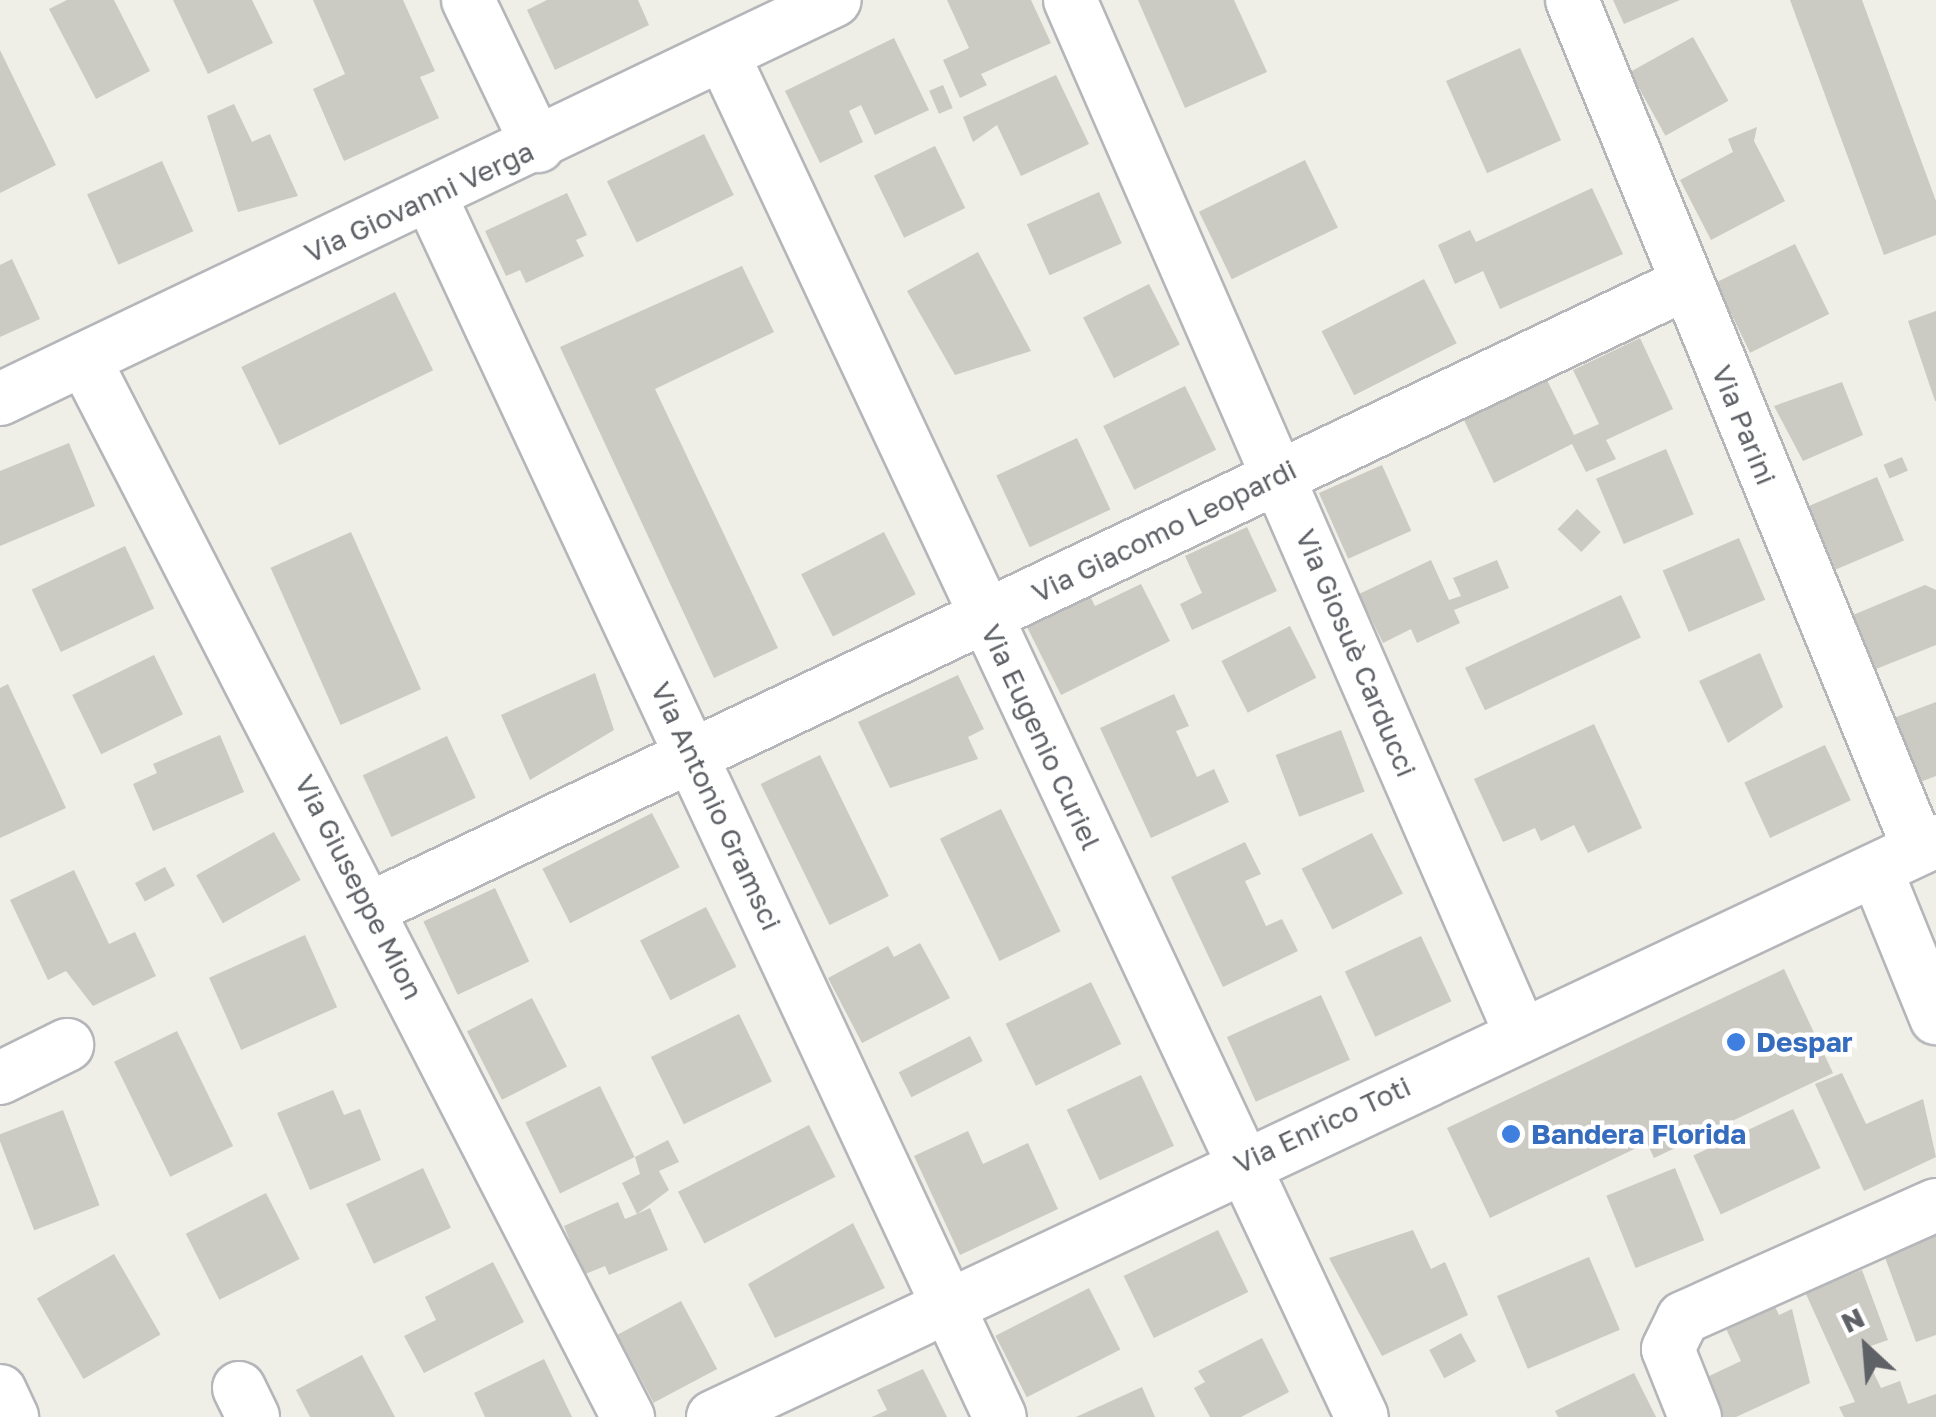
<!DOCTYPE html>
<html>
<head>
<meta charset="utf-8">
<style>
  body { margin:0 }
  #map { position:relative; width:1936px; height:1417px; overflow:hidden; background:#efeee7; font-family:"Golos Text",sans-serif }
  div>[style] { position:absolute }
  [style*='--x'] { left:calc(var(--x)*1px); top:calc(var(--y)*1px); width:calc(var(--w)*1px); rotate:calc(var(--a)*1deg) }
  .building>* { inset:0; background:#cbcac3; transform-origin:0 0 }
  .roads { filter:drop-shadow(2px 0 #b4b6ba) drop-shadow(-2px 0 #b4b6ba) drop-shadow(0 2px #b4b6ba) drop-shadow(0 -2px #b4b6ba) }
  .minor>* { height:52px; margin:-26px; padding:0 26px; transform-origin:26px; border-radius:26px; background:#fff }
  .dots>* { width:28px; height:28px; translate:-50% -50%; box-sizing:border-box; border:5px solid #fff; border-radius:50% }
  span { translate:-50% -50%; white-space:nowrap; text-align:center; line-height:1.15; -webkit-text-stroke:9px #fff; paint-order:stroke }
  .street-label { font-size:28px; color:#5e6166 }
  .shop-label { font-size:28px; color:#366cbe; font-weight:700 }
  .left { translate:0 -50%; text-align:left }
  .north { position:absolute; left:1816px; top:1297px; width:100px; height:100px; -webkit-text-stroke:8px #fff; paint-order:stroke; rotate:334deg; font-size:28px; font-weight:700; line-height:40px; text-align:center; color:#5e6166 }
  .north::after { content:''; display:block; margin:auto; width:35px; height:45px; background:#5e6166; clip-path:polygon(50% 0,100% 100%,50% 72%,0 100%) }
</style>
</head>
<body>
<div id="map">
  <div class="building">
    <i style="clip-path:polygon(67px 0,114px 0,150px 71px,96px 99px,49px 9px)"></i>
    <i style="clip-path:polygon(173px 0,252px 0,273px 43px,208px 74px)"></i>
    <i style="clip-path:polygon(313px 0,403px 0,435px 71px,420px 77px,439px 118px,344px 161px,313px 89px,345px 74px)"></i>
    <i style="clip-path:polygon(547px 0,638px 0,649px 25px,555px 70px,527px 10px)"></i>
    <i style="clip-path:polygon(947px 0,1031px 0,1051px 43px,981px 74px,987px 85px,960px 98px,943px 60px,969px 48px)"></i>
    <i style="clip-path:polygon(1138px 0,1234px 0,1267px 72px,1185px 108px)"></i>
    <i style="clip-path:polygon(1613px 0,1680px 0,1624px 24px)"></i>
    <i style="clip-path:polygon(1790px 0,1862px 0,1936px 201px,1936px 235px,1884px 255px)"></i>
    <i style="left:1693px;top:37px;width:73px;height:72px;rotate:61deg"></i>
    <i style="clip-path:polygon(894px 38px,929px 110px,875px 135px,861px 105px,849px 111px,863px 142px,820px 163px,785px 91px)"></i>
    <i style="left:1520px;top:48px;width:101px;height:81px;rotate:66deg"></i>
    <i style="clip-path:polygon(0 50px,56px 165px,0 193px)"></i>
    <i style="clip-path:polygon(1056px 75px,1089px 144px,1021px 176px,997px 125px,973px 142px,963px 117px)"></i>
    <i style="left:943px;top:85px;width:25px;height:15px;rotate:67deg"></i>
    <i style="clip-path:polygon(234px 104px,252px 142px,270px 134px,298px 196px,238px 212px,207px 116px)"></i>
    <i style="clip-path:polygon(1757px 127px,1754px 141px,1785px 201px,1711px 240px,1680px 180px,1733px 152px,1728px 139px)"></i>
    <i style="left:704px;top:134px;width:68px;height:108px;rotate:64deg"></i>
    <i style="left:935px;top:146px;width:69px;height:68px;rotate:64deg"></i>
    <i style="left:1305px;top:160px;width:75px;height:118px;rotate:64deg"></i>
    <i style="left:162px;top:161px;width:77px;height:82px;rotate:66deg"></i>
    <i style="clip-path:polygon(1592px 188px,1623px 254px,1500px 309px,1483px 271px,1455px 284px,1438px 245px,1470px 230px,1476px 242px)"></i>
    <i style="left:1099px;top:192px;width:56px;height:79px;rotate:66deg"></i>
    <i style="clip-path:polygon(567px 193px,587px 235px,576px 240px,584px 256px,526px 283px,520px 270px,506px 276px,485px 231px)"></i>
    <i style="left:1795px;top:244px;width:78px;height:88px;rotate:64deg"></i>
    <i style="clip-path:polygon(978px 252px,1031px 351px,955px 375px,907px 291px)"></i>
    <i style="clip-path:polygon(12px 259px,40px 319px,0 337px,0 265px)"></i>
    <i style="clip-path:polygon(742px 266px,774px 332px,655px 389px,778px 648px,714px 678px,560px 347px)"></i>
    <i style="left:1424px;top:279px;width:72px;height:115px;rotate:63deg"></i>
    <i style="left:1149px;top:284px;width:68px;height:74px;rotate:63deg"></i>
    <i style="left:395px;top:292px;width:87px;height:171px;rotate:64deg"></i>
    <i style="clip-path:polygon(1936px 311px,1936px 401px,1935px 401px,1908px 321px)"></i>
    <i style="clip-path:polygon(1640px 338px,1673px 409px,1606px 440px,1616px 459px,1586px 472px,1572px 444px,1494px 483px,1463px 418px,1546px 378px,1574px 435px,1599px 424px,1573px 370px)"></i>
    <i style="clip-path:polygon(1842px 382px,1863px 435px,1803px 461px,1774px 406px)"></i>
    <i style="left:1185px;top:386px;width:71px;height:91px;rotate:64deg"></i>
    <i style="left:1077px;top:438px;width:79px;height:89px;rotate:65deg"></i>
    <i style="clip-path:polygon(69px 443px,95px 506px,0 546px,0 471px)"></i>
    <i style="left:1666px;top:449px;width:71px;height:76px;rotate:67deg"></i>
    <i style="left:1902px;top:457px;width:15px;height:20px;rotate:67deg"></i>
    <i style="left:1382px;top:465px;width:72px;height:69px;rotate:66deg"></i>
    <i style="left:1877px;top:477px;width:69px;height:74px;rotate:67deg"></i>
    <i style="left:1577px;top:509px;width:33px;height:28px;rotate:44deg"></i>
    <i style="clip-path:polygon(1247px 527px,1277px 591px,1192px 630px,1180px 604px,1202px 593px,1185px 556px)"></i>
    <i style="left:351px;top:532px;width:172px;height:88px;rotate:66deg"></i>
    <i style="left:884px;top:532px;width:70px;height:93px;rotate:63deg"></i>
    <i style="left:1739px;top:538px;width:67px;height:83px;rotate:67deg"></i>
    <i style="left:125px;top:546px;width:69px;height:103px;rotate:65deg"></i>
    <i style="clip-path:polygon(1431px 560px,1449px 600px,1461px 596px,1453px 578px,1497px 560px,1509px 588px,1454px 610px,1460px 623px,1417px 643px,1411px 629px,1383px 643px,1359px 594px)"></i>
    <i style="clip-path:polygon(1141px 584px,1170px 641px,1061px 695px,1026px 625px,1089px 594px,1095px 606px)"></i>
    <i style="clip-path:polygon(1925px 585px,1936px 590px,1936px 645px,1876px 669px,1853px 615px)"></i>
    <i style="left:1621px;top:595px;width:47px;height:172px;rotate:65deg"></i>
    <i style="left:1290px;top:626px;width:58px;height:77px;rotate:63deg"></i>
    <i style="clip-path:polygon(1760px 653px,1783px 707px,1728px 743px,1699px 681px)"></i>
    <i style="left:154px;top:655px;width:66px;height:91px;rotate:64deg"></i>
    <i style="clip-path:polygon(595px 673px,614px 730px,530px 780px,501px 715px)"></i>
    <i style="clip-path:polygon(958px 675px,984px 729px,968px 737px,978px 759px,890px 788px,858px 722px)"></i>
    <i style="clip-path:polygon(8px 684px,66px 808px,0 838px,0 688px)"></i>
    <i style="clip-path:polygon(1174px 694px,1189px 726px,1176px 731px,1197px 777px,1214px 769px,1229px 802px,1151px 838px,1100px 728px)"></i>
    <i style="clip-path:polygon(1936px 702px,1936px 776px,1915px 784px,1891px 719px)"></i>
    <i style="clip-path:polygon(1594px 724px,1642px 828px,1588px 853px,1574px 825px,1541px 841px,1535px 828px,1503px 842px,1474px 779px)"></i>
    <i style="left:1341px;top:730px;width:66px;height:70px;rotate:69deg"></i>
    <i style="clip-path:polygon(220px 735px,244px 792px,153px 831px,133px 784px,157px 773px,153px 764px)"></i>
    <i style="left:447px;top:736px;width:68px;height:93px;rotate:65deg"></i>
    <i style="left:1825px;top:745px;width:61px;height:89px;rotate:65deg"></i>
    <i style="left:820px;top:755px;width:157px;height:66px;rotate:64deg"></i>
    <i style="left:1001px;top:809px;width:136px;height:68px;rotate:64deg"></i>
    <i style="left:652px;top:813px;width:61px;height:123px;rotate:63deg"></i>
    <i style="left:274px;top:832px;width:55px;height:89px;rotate:61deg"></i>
    <i style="left:1372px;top:833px;width:68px;height:79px;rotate:63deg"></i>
    <i style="clip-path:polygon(1245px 842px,1261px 874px,1245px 881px,1266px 926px,1282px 919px,1298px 951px,1223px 987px,1171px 877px)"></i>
    <i style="left:165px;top:867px;width:21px;height:34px;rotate:62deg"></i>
    <i style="clip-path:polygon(74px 870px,109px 944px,135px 932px,156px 976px,93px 1006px,66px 971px,48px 980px,10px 900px)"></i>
    <i style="left:495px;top:888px;width:81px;height:79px;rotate:65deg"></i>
    <i style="left:706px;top:907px;width:67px;height:74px;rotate:63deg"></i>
    <i style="left:305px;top:935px;width:79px;height:105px;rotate:66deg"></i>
    <i style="left:1421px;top:936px;width:72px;height:84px;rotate:65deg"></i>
    <i style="clip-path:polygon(920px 943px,950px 998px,862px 1043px,828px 978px,888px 946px,894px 957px)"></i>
    <i style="clip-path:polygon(1784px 969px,1833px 1073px,1654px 1158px,1647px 1143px,1490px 1218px,1447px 1128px)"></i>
    <i style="left:1091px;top:982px;width:69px;height:95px;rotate:64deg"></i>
    <i style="left:1321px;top:995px;width:71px;height:103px;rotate:66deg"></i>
    <i style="left:532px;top:998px;width:77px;height:73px;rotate:63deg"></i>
    <i style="left:739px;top:1014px;width:75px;height:98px;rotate:64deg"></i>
    <i style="left:177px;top:1031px;width:128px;height:70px;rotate:64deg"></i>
    <i style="left:970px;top:1036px;width:28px;height:80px;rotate:63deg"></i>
    <i style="clip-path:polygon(1842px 1073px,1866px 1124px,1923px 1099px,1936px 1157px,1864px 1191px,1815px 1084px)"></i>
    <i style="left:1141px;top:1075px;width:78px;height:82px;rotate:65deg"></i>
    <i style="left:600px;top:1086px;width:79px;height:83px;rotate:64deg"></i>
    <i style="clip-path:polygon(333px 1090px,344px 1115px,360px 1109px,381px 1160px,310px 1190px,277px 1113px)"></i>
    <i style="left:1793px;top:1109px;width:65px;height:110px;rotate:65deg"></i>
    <i style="left:63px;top:1110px;width:102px;height:70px;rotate:69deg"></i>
    <i style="left:809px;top:1125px;width:58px;height:147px;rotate:63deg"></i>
    <i style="clip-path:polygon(968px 1131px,983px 1164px,1028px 1143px,1058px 1209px,960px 1255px,914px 1156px)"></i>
    <i style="clip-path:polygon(668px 1140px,679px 1162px,659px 1171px,669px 1190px,637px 1214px,650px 1208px,668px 1250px,609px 1275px,605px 1266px,583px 1275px,564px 1226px,618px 1202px,625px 1219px,637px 1214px,622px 1183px,640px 1174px,635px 1157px)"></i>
    <i style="left:423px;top:1168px;width:66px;height:85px;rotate:65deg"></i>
    <i style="left:1675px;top:1168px;width:78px;height:74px;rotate:68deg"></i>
    <i style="left:266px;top:1193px;width:74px;height:90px;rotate:63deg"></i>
    <i style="clip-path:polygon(853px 1223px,885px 1288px,775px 1338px,748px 1284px)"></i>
    <i style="left:1218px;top:1230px;width:69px;height:105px;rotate:64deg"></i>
    <i style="clip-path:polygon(1413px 1230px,1431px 1269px,1445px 1262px,1468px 1315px,1382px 1356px,1329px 1258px)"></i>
    <i style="clip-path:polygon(1936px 1232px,1936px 1335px,1916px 1342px,1883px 1252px)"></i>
    <i style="left:114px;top:1254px;width:93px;height:89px;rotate:60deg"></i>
    <i style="left:1589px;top:1257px;width:79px;height:100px;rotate:67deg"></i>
    <i style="clip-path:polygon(493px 1262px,524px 1322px,424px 1373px,404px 1336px,436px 1320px,425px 1297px)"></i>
    <i style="clip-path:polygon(1862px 1270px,1888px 1340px,1862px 1349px,1881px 1388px,1900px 1381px,1908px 1404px,1936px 1394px,1936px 1417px,1844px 1417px,1839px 1407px,1855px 1402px,1805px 1292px)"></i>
    <i style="left:1089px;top:1288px;width:69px;height:105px;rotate:63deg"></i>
    <i style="clip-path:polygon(1771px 1298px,1779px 1315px,1792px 1309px,1810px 1383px,1736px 1417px,1705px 1417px,1690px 1385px,1741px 1361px,1722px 1320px)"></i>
    <i style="left:681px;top:1301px;width:77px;height:72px;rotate:62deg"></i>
    <i style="left:1461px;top:1333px;width:32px;height:36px;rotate:62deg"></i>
    <i style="clip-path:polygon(1262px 1338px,1289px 1392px,1241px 1417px,1210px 1417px,1194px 1388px,1205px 1382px,1198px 1371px)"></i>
    <i style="clip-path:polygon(362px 1355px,395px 1417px,310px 1417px,296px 1390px)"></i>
    <i style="clip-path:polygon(544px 1359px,572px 1417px,485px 1417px,474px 1393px)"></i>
    <i style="clip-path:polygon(923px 1369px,947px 1417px,872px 1417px,887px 1410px,877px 1390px)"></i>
    <i style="clip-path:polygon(1634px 1373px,1656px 1417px,1558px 1417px,1555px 1411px)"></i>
    <i style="clip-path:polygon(1142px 1387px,1155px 1417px,1076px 1417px)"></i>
  </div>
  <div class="roads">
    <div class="minor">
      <i style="--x:468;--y:0;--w:162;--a:64.4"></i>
      <i style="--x:1070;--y:0;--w:1126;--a:66.44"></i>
      <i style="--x:1572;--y:0;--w:917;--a:67.77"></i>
      <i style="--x:723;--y:55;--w:1504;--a:64.87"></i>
      <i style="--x:430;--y:196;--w:1347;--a:64.98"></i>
      <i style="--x:84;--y:359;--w:1190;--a:62.79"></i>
      <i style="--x:0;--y:399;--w:925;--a:-25.54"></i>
      <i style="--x:1876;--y:870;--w:160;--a:67.9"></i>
      <i style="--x:371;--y:908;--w:1457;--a:-25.4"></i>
      <i style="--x:0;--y:1078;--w:75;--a:-26.2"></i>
      <i style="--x:239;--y:1388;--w:32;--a:64"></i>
      <i style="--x:0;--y:1391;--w:29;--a:65"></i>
      <i style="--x:713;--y:1417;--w:1352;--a:-25.22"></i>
      <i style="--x:1695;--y:1417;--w:73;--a:-111.7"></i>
      <i style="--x:1668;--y:1349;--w:34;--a:-64"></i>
      <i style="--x:1683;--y:1318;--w:277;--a:-24.1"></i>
    </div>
  </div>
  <div class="dots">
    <i style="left:1736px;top:1042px;background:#3f7fe0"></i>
    <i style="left:1511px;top:1134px;background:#3f7fe0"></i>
  </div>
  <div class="street-label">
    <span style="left:419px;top:202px;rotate:-25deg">Via Giovanni Verga</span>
    <span style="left:1744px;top:425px;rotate:68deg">Via Parini</span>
    <span style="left:1164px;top:531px;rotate:-26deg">Via Giacomo Leopardi</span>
    <span style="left:1356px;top:653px;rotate:67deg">Via Giosuè Carducci</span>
    <span style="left:1041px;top:737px;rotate:65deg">Via Eugenio Curiel</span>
    <span style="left:716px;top:806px;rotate:65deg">Via Antonio Gramsci</span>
    <span style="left:359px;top:887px;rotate:63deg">Via Giuseppe Mion</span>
    <span style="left:1322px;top:1125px;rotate:-25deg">Via Enrico Toti</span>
  </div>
  <div class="shop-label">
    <span class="left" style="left:1756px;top:1042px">Despar</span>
    <span class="left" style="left:1531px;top:1134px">Bandera Florida</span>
  </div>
  <div class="north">N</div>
</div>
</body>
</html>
